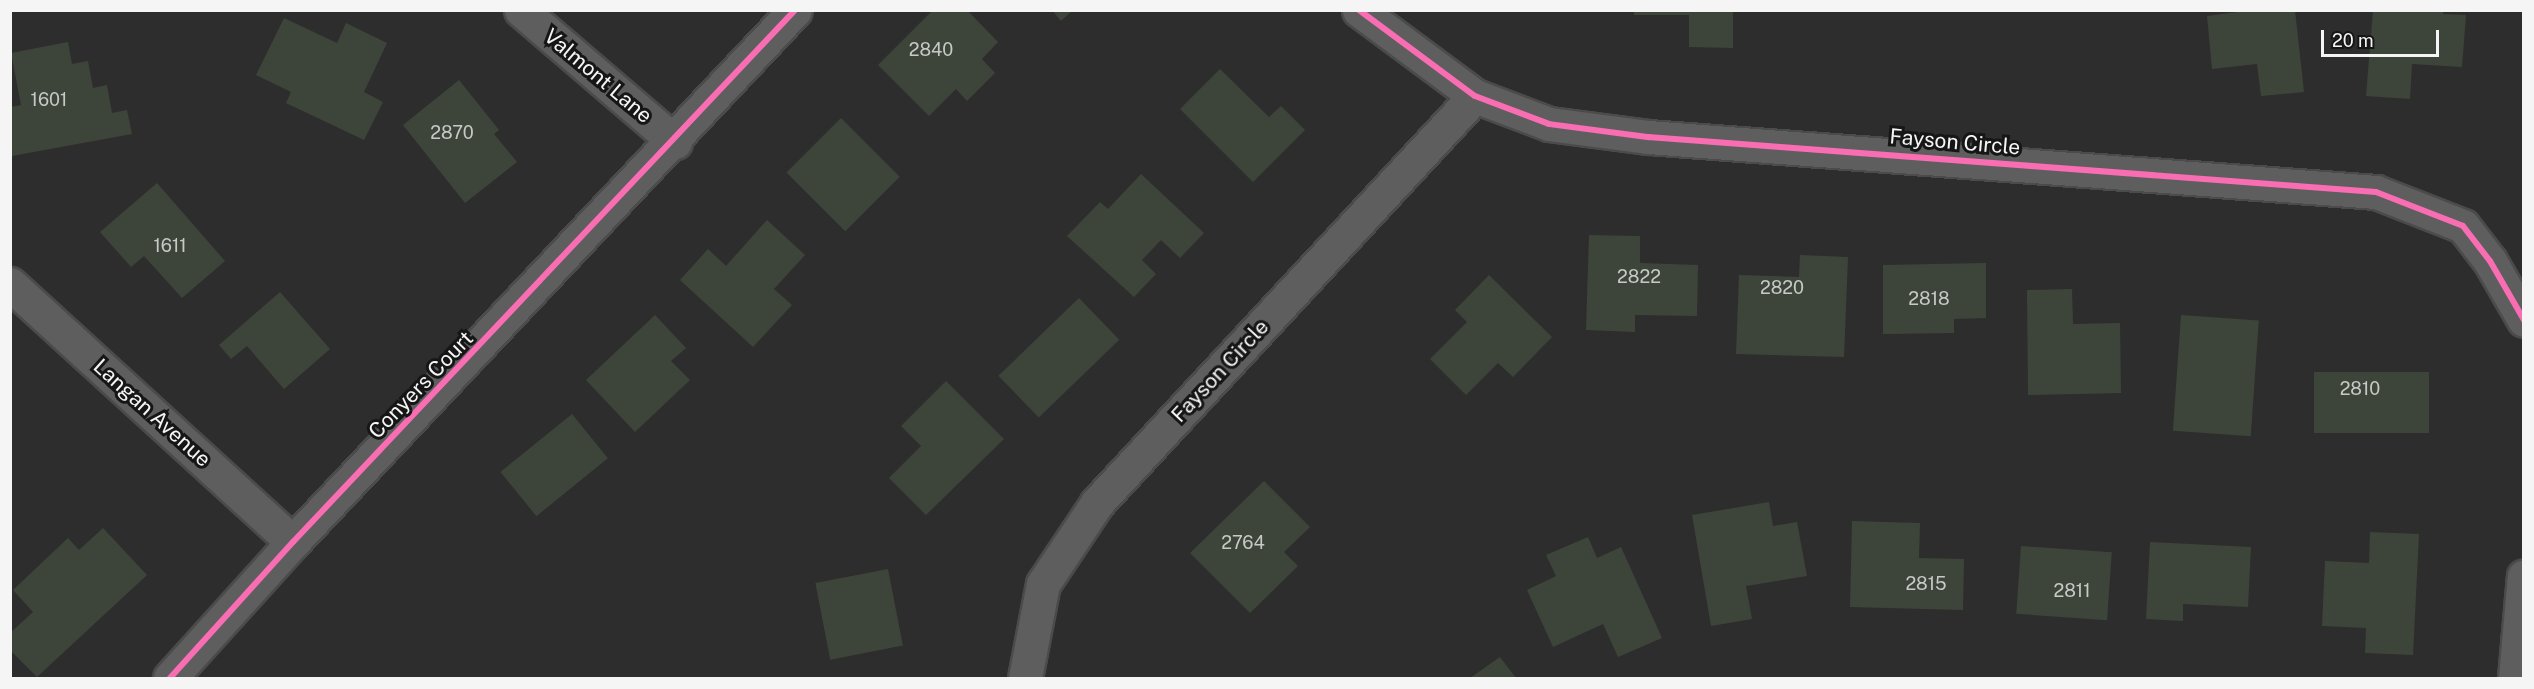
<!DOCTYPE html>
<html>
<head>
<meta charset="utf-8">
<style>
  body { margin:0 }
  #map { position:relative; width:2534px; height:689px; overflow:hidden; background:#2d2d2d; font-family:"Public Sans",sans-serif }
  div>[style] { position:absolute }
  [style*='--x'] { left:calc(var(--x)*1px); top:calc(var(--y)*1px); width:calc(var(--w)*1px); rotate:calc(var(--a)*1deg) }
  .building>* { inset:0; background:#3d453a; transform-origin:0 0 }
  .roads { filter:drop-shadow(2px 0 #4a4b4a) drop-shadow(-2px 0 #4a4b4a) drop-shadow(0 2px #4a4b4a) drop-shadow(0 -2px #4a4b4a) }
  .street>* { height:33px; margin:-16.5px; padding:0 16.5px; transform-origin:16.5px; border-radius:16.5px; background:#5e5e5e }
  .cycleway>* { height:6px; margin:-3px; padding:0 3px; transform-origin:3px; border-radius:3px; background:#f96db3 }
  span { translate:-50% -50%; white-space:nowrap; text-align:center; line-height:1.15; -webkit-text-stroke:6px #151615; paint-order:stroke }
  .number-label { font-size:18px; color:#c6c9c6 }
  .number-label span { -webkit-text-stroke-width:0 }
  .street-label { font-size:21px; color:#f4f5f4 }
  .frame { position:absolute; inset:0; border:12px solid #f4f5f4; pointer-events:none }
  .scale { position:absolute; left:2321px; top:30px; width:118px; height:27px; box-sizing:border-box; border:3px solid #f4f5f4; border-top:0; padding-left:8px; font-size:18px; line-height:21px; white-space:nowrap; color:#f4f5f4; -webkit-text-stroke:4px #151615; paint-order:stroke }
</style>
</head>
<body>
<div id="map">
  <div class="building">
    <i style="clip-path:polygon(933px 10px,967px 10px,998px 42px,982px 59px,995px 73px,967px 101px,956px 89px,929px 116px,878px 65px)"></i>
    <i style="clip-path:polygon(1052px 10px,1073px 10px,1061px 21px)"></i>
    <i style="clip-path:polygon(1634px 10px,1733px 10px,1733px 48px,1689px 47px,1689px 15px,1634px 15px)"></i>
    <i style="clip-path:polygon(2253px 10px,2295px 10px,2304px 92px,2261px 96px,2257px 64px,2212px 69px,2207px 16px)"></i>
    <i style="clip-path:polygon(2373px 10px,2444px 10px,2443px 14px,2466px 15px,2462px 67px,2412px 64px,2410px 99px,2366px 96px)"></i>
    <i style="clip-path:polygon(284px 18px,337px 43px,346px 23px,387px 43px,364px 92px,383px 102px,364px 140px,286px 103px,291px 92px,256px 75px)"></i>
    <i style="clip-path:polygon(68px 42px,72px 64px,88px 61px,93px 88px,107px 85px,112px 113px,127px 110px,132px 134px,12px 156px,10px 107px,21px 105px,11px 53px)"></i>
    <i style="clip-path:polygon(1220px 69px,1269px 117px,1281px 106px,1305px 130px,1253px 182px,1180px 109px)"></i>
    <i style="clip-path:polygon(459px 80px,499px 130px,494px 134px,517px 162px,465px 203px,403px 125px)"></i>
    <i style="left:841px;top:118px;width:83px;height:77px;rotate:45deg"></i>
    <i style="clip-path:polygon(1141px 174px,1204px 233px,1180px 258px,1161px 240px,1142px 260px,1156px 274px,1134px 297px,1067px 236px,1100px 202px,1108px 209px)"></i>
    <i style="clip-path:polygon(157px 183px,225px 261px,182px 298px,144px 256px,131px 267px,100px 232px)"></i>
    <i style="clip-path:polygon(767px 220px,805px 255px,774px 289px,792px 305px,753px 347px,680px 280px,708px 249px,726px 266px)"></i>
    <i style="clip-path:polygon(1589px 235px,1640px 236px,1640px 263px,1698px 265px,1697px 316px,1635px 315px,1635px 332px,1586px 330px)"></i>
    <i style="clip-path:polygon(1800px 255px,1848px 257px,1844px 357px,1736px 354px,1739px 275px,1799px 277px)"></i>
    <i style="clip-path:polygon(1986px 263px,1986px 318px,1954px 319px,1954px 333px,1883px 334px,1883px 265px)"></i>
    <i style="clip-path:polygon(1489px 275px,1552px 337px,1513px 377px,1498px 363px,1466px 395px,1430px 359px,1467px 322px,1455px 310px)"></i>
    <i style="clip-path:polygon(2072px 289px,2073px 324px,2120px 323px,2121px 393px,2028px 395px,2027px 290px)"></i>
    <i style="clip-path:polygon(280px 292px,330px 349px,284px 389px,247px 346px,231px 359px,219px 345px)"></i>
    <i style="left:1079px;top:298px;width:58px;height:112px;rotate:46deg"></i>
    <i style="clip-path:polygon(655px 315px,686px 348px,671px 361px,690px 380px,635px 432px,586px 380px)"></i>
    <i style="left:2181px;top:315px;width:78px;height:116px;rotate:4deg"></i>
    <i style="left:2314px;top:372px;width:115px;height:61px"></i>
    <i style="clip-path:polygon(946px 381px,1004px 439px,926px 515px,889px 478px,921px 446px,901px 426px)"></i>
    <i style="left:572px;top:414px;width:57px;height:92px;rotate:51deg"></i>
    <i style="clip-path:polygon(1264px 481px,1310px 527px,1284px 552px,1298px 566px,1250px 613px,1190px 553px)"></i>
    <i style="clip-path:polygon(1769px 502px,1773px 526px,1797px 522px,1807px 576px,1746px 586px,1752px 619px,1711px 626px,1692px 515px)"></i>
    <i style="clip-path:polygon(1852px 521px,1920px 523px,1919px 558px,1964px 559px,1963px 610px,1850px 607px)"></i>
    <i style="clip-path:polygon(103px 528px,147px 575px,37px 677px,10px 650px,10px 633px,33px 612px,13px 590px,68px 538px,79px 550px)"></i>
    <i style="clip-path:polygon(2370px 532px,2419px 534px,2413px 655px,2365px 653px,2366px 628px,2322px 626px,2325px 561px,2369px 563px)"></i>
    <i style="clip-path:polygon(1588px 537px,1597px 558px,1621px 547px,1662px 638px,1618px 657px,1603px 624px,1553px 647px,1527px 590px,1556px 576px,1546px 555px)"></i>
    <i style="clip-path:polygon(2150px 542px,2251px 547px,2248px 607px,2183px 604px,2183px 621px,2146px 619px)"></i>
    <i style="left:2021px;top:546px;width:91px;height:68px;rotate:4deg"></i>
    <i style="left:888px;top:569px;width:78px;height:74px;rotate:79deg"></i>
    <i style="clip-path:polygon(1500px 657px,1516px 678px,1470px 678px)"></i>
  </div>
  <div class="roads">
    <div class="street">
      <i style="--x:521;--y:10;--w:203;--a:40.6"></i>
      <i style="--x:1359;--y:10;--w:144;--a:36.6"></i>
      <i style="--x:1475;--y:96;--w:79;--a:20.7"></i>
      <i style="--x:1549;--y:124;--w:100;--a:7.5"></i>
      <i style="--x:1648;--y:137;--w:730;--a:4.32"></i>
      <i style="--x:2376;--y:192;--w:93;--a:21.3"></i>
      <i style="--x:2463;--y:226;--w:44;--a:52.4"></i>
      <i style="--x:2490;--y:261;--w:68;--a:60"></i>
      <i style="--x:10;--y:284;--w:383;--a:42.4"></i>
      <i style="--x:170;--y:678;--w:183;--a:-47.9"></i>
      <i style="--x:293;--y:542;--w:731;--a:-46.66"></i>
      <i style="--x:1025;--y:678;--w:96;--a:-79.2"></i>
      <i style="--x:1043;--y:584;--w:97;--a:-56.3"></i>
      <i style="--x:1097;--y:503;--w:555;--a:-47.12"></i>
      <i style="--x:2515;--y:678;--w:102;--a:-85"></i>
    </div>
  </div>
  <div class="cycleway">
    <i style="--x:1359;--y:10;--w:144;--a:36.6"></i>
    <i style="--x:1475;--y:96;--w:79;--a:20.7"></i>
    <i style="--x:1549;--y:124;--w:100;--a:7.5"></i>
    <i style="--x:1648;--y:137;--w:730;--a:4.32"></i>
    <i style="--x:2376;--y:192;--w:93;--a:21.3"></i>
    <i style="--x:2463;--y:226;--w:44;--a:52.4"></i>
    <i style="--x:2490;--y:261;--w:68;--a:60"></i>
    <i style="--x:170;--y:678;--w:183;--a:-47.9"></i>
    <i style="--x:293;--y:542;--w:731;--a:-46.66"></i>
  </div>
  <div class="number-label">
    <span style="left:931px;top:50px">2840</span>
    <span style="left:49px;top:100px">1601</span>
    <span style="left:452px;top:133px">2870</span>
    <span style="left:170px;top:246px">1611</span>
    <span style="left:1639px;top:277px">2822</span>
    <span style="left:1782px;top:288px">2820</span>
    <span style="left:1929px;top:299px">2818</span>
    <span style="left:2360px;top:389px">2810</span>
    <span style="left:1243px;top:543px">2764</span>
    <span style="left:1926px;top:584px">2815</span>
    <span style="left:2072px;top:591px">2811</span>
  </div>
  <div class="street-label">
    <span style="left:598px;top:76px;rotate:40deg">Valmont Lane</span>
    <span style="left:1955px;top:142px;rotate:5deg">Fayson Circle</span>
    <span style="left:1220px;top:371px;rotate:-47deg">Fayson Circle</span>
    <span style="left:421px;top:385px;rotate:-46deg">Conyers Court</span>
    <span style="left:152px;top:413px;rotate:42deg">Langan Avenue</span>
  </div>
  <div class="frame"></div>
  <div class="scale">20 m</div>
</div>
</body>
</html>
